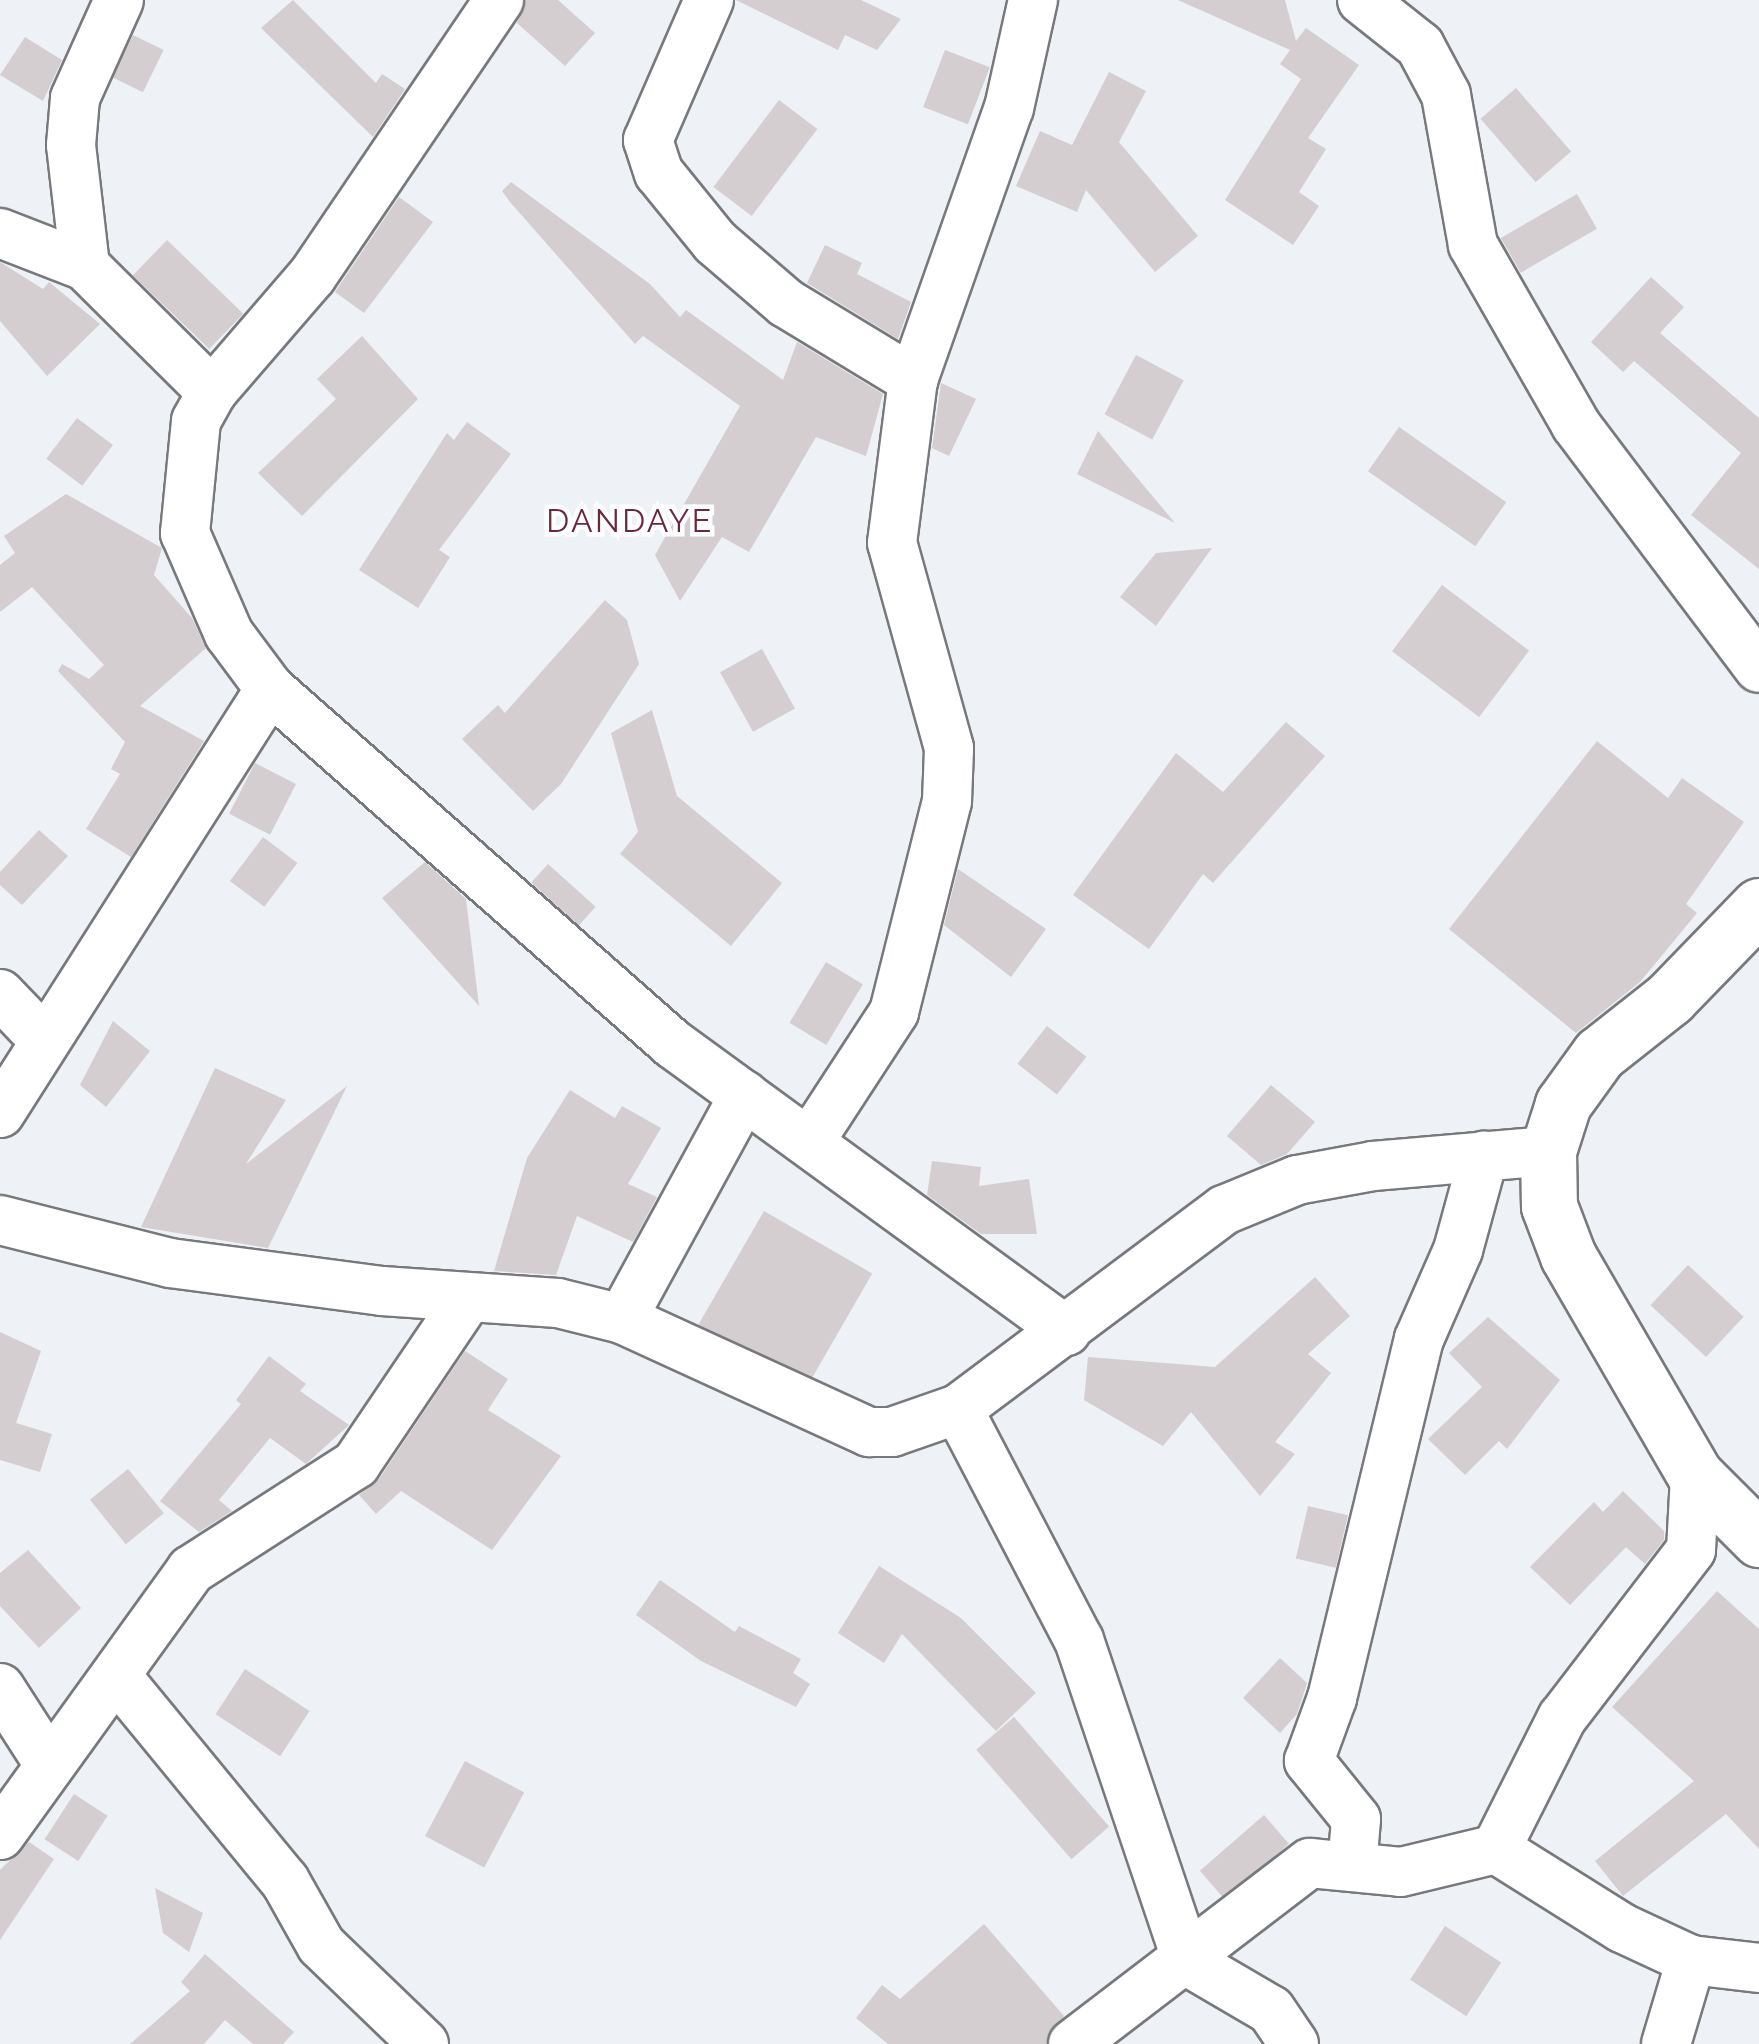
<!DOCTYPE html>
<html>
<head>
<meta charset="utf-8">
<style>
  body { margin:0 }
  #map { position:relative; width:1759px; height:2044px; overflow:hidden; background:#eef1f5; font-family:Raleway,sans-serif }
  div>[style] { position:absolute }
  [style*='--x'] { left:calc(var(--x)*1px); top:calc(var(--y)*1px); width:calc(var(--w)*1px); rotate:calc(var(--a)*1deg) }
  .building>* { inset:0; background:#d4ced1; transform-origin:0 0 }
  .roads { filter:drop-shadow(2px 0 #77797d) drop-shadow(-2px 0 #77797d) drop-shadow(0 2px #77797d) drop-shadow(0 -2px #77797d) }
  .minor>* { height:48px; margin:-24px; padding:0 24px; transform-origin:24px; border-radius:24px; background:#fff }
  .tertiary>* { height:55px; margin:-27.5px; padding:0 27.5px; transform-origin:27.5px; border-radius:27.5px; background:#fff }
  span { translate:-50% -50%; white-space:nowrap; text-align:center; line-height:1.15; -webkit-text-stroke:9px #fdfeff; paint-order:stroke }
  .quarter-label { font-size:32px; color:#6c273b; letter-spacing:2.5px }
</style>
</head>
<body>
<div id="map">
  <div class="building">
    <i style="clip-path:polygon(293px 0,376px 83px,382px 74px,405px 89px,373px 137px,261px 28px)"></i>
    <i style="clip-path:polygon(526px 0,558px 0,595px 33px,565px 66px,517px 23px)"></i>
    <i style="clip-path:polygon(736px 0,861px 0,901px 19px,877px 50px,845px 35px,838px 50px)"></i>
    <i style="clip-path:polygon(1178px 0,1285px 0,1296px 41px,1306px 28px,1359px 65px,1308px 138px,1326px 149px,1299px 192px,1319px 206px,1293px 245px,1225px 200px,1301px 79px,1280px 64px,1290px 50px)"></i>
    <i style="left:133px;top:35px;width:34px;height:47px;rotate:26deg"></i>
    <i style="clip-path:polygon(25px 37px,62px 60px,43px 101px,0 75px)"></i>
    <i style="left:945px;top:50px;width:48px;height:61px;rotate:21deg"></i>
    <i style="clip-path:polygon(1109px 72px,1146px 91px,1119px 142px,1198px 236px,1155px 272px,1086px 190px,1077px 212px,1016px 186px,1040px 131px,1072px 145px)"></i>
    <i style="left:1516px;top:88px;width:84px;height:47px;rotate:49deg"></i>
    <i style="left:779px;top:100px;width:48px;height:109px;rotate:37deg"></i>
    <i style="clip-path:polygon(511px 182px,650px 284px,680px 317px,686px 310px,783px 380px,797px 342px,883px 394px,866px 456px,816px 437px,749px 552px,722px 537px,680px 601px,655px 555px,740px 406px,643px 336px,635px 344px,510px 202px,502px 191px)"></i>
    <i style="left:1577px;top:194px;width:40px;height:88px;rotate:60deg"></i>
    <i style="clip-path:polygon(399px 197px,433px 222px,364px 313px,335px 292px)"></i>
    <i style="left:167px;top:240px;width:106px;height:49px;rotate:44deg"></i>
    <i style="clip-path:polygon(825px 245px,862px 263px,857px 274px,911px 302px,898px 339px,807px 283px)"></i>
    <i style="clip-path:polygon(0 262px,43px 289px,49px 282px,100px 324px,47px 376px,0 321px)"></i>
    <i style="clip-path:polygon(1651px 277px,1684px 307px,1660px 333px,1759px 418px,1759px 569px,1691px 515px,1741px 453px,1634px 361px,1623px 372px,1591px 342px)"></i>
    <i style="clip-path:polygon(362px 336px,418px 399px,302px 516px,258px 473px,336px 399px,317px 379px)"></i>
    <i style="left:1136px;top:355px;width:54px;height:67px;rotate:28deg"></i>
    <i style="clip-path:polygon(941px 383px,976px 399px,949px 456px,932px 448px)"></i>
    <i style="left:77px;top:418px;width:45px;height:51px;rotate:37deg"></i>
    <i style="clip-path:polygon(467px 422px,511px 454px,439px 550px,450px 557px,418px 608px,359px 570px,447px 433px,454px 440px)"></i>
    <i style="left:1399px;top:427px;width:131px;height:54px;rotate:35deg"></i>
    <i style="clip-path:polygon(1098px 431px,1175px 523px,1077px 474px)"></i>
    <i style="clip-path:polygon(66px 494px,162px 548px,154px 575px,192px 618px,206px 648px,140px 706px,204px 741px,131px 857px,86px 829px,120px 774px,111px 769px,125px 742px,58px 671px,62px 664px,89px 679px,104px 665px,32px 587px,0 612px,0 565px,15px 553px,4px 536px)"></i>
    <i style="clip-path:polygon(1212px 548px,1156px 626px,1120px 597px,1156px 553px)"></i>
    <i style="left:1442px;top:585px;width:109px;height:83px;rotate:37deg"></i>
    <i style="clip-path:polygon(605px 600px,627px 620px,639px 664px,561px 784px,533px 811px,462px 739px,498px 705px,505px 713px)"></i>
    <i style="left:762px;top:649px;width:68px;height:48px;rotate:61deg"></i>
    <i style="clip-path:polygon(652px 710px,677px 796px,782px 883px,731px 946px,620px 854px,638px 832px,611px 733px)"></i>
    <i style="clip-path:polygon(1286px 722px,1325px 756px,1213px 883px,1203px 874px,1149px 949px,1073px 895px,1176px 753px,1223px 792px)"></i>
    <i style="clip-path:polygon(1597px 741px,1668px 798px,1682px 778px,1744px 822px,1686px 904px,1697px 913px,1640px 982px,1576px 1033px,1449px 929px)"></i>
    <i style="left:255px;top:763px;width:46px;height:57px;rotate:27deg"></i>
    <i style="clip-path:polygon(39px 830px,68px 856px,22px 905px,0 885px,0 872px)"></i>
    <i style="left:263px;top:837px;width:43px;height:55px;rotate:37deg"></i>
    <i style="clip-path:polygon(425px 862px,466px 899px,479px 1006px,382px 898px)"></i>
    <i style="left:548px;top:864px;width:64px;height:25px;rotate:42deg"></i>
    <i style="clip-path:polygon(958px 869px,1046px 929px,1011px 977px,944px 925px)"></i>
    <i style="left:826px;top:962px;width:43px;height:71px;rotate:31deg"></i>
    <i style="clip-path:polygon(113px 1021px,150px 1051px,106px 1107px,80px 1085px)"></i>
    <i style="left:1047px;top:1026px;width:50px;height:48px;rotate:38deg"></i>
    <i style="clip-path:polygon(215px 1068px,286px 1100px,246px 1164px,347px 1086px,268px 1248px,141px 1227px)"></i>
    <i style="clip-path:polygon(1271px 1085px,1315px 1122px,1287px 1154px,1261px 1165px,1227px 1136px)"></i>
    <i style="clip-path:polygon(570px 1090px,615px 1118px,622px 1106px,661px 1128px,628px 1184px,657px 1197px,633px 1242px,577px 1216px,556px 1275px,494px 1271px,527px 1158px)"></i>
    <i style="clip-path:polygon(932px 1161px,981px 1167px,979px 1186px,1029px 1179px,1037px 1234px,981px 1234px,927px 1195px)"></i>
    <i style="left:764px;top:1211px;width:125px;height:131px;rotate:30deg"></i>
    <i style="left:1688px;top:1265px;width:76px;height:55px;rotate:43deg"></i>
    <i style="clip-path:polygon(1315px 1277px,1350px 1316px,1308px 1354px,1331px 1373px,1275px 1442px,1295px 1454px,1260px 1496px,1191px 1412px,1163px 1446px,1084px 1400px,1088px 1357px,1215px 1367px)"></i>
    <i style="clip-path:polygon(1488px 1317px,1560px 1380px,1507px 1449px,1499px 1441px,1465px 1475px,1428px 1439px,1482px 1387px,1449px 1353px)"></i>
    <i style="clip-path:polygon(0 1332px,41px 1351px,16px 1423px,52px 1434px,40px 1472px,0 1460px)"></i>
    <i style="clip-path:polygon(465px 1351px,508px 1379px,488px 1410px,561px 1456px,492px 1550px,401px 1491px,376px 1514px,359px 1495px,379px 1479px)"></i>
    <i style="clip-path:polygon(269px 1356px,306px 1384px,300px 1391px,349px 1425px,306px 1464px,270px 1438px,219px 1500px,232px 1511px,199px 1532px,160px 1501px,241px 1404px,236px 1400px)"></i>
    <i style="left:128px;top:1469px;width:57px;height:49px;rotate:51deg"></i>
    <i style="clip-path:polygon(1623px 1491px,1664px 1531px,1664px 1540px,1645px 1564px,1626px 1547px,1570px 1605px,1530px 1567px,1594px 1502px,1603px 1512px)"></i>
    <i style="left:1308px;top:1506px;width:41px;height:54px;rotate:13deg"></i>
    <i style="clip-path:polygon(28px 1550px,81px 1608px,39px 1648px,0 1606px,0 1573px)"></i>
    <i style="clip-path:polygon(879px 1566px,961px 1618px,1036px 1693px,996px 1731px,902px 1634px,884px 1663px,838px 1633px)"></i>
    <i style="clip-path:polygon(660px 1580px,735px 1632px,739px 1626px,801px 1659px,793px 1673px,810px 1684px,796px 1707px,701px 1661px,636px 1615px)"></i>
    <i style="clip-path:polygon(1717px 1591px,1759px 1629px,1759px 1849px,1726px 1814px,1623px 1896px,1595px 1861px,1694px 1781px,1612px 1707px)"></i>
    <i style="clip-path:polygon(1280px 1658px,1307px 1683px,1297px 1714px,1280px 1733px,1243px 1698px)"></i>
    <i style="left:245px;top:1669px;width:77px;height:54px;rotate:33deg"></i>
    <i style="left:1014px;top:1717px;width:145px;height:50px;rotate:49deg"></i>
    <i style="left:465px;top:1761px;width:67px;height:85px;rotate:28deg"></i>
    <i style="left:74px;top:1794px;width:40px;height:54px;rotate:33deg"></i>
    <i style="left:1264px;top:1815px;width:38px;height:85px;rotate:49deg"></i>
    <i style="clip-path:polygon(29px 1842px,54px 1859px,0 1940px,0 1870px)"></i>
    <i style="clip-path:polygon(155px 1888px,203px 1913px,189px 1952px,163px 1933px)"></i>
    <i style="clip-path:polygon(984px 1924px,1064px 2016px,1046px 2044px,888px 2044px,856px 2018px,882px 1985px,900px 1999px)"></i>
    <i style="left:1445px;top:1926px;width:67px;height:64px;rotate:33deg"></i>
    <i style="clip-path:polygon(205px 1954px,294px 2032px,283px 2044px,253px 2044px,225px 2020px,204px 2044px,130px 2044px,190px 1991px,181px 1982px)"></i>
  </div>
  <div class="roads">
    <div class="minor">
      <i style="--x:499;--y:0;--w:333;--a:124.1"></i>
      <i style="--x:312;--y:276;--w:153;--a:130.8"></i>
      <i style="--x:212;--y:392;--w:33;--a:119"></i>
      <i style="--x:196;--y:421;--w:113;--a:95.6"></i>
      <i style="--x:185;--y:533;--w:110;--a:66.5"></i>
      <i style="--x:229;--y:634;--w:69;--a:53.3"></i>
      <i style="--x:270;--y:689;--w:537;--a:41.38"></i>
      <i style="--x:673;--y:1044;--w:487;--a:36.1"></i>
      <i style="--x:709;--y:0;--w:153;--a:113.5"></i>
      <i style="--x:648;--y:140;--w:35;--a:72"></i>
      <i style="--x:659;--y:173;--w:89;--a:50.9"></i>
      <i style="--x:715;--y:242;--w:94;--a:40.7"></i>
      <i style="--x:786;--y:303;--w:149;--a:31.2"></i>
      <i style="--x:1362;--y:0;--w:74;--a:38.4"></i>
      <i style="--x:1420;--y:46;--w:55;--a:62"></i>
      <i style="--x:1446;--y:95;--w:152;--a:79.8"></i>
      <i style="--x:1473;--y:245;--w:207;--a:60.2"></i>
      <i style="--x:1576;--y:425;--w:304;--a:53"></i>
      <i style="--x:0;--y:233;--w:91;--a:21.2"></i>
      <i style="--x:85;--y:266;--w:179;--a:44.8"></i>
      <i style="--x:85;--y:266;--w:122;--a:-96.6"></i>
      <i style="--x:71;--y:145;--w:47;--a:-85.1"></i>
      <i style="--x:75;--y:98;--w:107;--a:-65.8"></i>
      <i style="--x:0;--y:994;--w:65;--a:46.2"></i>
      <i style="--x:0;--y:1113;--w:503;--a:-57.51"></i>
      <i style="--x:810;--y:1141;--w:154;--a:-56.9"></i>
      <i style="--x:894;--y:1012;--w:218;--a:-75.9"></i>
      <i style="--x:947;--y:801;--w:53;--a:-87.8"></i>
      <i style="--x:949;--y:748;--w:213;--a:-105.5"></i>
      <i style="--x:892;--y:543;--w:164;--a:-82.7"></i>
      <i style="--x:913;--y:380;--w:288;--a:-70.6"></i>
      <i style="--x:1009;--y:108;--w:111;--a:-77.5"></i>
      <i style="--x:0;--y:1220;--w:175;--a:14.2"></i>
      <i style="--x:170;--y:1263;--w:214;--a:7.5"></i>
      <i style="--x:382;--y:1291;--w:176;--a:3.9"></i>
      <i style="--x:558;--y:1303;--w:66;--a:14"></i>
      <i style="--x:622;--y:1319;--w:272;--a:24.6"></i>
      <i style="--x:869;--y:1432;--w:23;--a:0"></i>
      <i style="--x:892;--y:1432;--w:70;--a:-19.2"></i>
      <i style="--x:958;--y:1409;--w:332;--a:-36.8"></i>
      <i style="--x:1224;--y:1210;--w:79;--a:-22.3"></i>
      <i style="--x:1297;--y:1180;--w:77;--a:-10.4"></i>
      <i style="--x:1373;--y:1166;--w:176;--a:-4.9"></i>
      <i style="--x:622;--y:1319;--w:255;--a:-61.4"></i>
      <i style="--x:958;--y:1409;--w:261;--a:62.4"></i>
      <i style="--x:1079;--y:1640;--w:339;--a:71.4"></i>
      <i style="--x:1187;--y:1961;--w:97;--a:30.3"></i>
      <i style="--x:1271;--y:2010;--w:41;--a:55.9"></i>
      <i style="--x:118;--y:1678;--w:263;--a:50.6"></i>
      <i style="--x:285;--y:1881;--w:73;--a:60.6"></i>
      <i style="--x:321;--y:1945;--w:143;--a:43.9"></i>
      <i style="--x:0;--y:1688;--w:87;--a:57.2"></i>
      <i style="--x:0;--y:1835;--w:327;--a:-54.2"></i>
      <i style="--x:191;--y:1570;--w:196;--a:-32.7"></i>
      <i style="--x:356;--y:1464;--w:200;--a:-56"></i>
      <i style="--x:1496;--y:1849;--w:149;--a:32.1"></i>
      <i style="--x:1622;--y:1928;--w:76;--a:24.9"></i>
      <i style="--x:1691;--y:1960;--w:68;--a:6.7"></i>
      <i style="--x:1352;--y:1867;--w:48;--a:-85.2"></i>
      <i style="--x:1356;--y:1819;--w:75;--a:-129"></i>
      <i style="--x:1309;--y:1761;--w:67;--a:-69.9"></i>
      <i style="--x:1332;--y:1698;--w:369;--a:-76.4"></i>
      <i style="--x:1419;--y:1339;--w:97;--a:-66.3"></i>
      <i style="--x:1458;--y:1250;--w:98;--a:-74.7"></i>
      <i style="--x:1073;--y:2044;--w:298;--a:-37.4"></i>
      <i style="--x:1310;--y:1863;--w:91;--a:5.6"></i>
      <i style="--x:1401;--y:1872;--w:98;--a:-13.6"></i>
      <i style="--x:1496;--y:1849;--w:147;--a:-63.3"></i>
      <i style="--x:1562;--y:1718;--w:212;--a:-52.5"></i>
      <i style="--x:1691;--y:1550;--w:75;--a:-86.9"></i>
      <i style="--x:1666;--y:2044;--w:88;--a:-73.4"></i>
    </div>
    <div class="tertiary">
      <i style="--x:1759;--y:906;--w:128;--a:134.1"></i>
      <i style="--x:1670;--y:998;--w:90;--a:141.7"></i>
      <i style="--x:1599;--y:1054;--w:62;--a:125.8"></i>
      <i style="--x:1563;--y:1104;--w:49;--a:107.7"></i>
      <i style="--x:1548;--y:1151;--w:55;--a:89"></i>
      <i style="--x:1549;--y:1206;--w:53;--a:69.2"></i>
      <i style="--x:1568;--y:1256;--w:253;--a:59.9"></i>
      <i style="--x:1695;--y:1475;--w:91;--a:45"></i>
    </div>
  </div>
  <div class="quarter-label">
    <span style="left:630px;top:521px">DANDAYE</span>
  </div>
</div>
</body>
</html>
